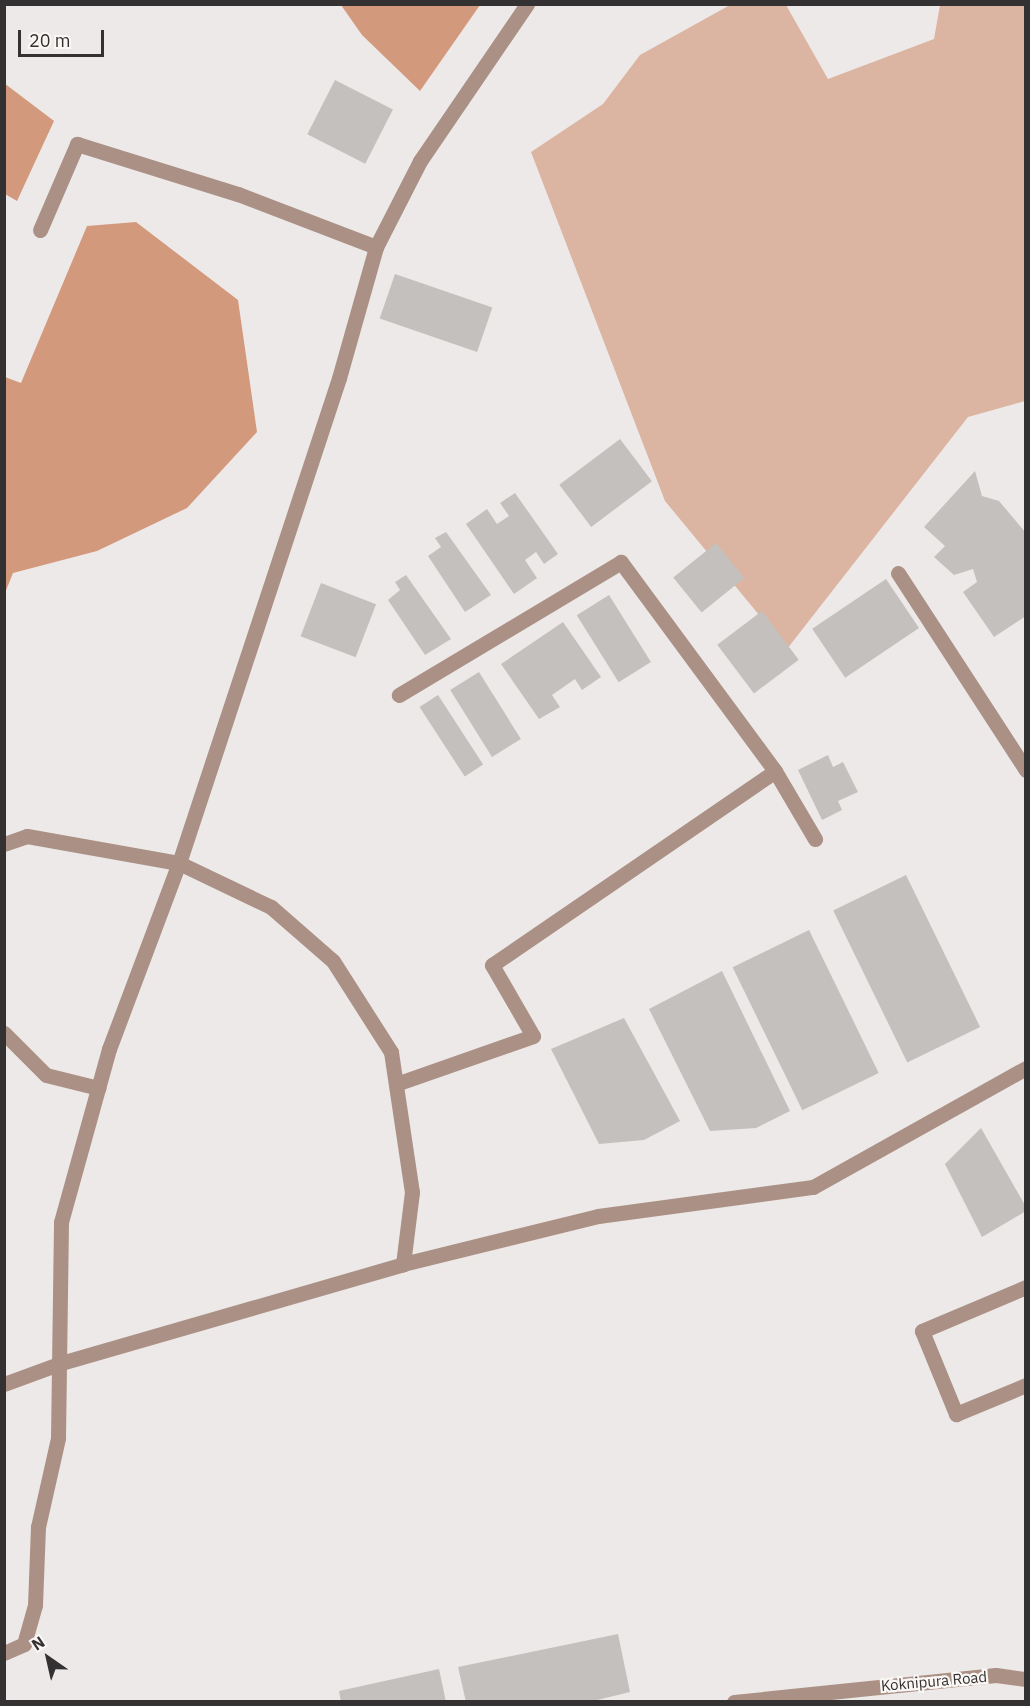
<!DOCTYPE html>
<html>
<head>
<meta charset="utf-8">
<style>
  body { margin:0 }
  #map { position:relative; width:1030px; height:1706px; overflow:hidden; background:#ede9e8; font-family:"IBM Plex Sans",sans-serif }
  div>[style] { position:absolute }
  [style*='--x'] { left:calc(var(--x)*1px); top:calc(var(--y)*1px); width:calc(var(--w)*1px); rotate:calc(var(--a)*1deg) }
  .green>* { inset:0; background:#dbb5a2 }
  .forest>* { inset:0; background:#d3997d }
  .building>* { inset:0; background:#c3c0be; transform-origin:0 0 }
  .service>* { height:15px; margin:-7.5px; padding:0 7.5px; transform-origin:7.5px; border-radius:7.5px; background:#ab9185 }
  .minor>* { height:15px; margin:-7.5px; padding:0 7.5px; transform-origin:7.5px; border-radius:7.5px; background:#ab9185 }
  .tertiary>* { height:15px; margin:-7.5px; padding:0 7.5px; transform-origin:7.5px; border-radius:7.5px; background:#ab9185 }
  span { translate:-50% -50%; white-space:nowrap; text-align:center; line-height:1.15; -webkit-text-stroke:4.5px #faf7f5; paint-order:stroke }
  .street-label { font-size:15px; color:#333131 }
  .frame { position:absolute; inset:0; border:6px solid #333131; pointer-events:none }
  .north { position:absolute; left:18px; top:1628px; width:60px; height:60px; -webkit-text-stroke:4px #faf7f5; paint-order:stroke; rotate:326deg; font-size:16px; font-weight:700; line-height:24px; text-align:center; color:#333131 }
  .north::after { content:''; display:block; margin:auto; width:21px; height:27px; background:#333131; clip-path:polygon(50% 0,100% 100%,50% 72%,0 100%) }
  .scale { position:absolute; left:18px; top:30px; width:86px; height:27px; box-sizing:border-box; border:3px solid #333131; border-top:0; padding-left:8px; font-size:18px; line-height:21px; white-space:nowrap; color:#333131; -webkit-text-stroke:4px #faf7f5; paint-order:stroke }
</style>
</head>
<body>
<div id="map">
  <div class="green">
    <i style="clip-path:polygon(730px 5px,786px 5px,828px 79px,934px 39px,940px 5px,1025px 5px,1025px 401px,968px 417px,787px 649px,665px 501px,531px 152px,603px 104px,640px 55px)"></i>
  </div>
  <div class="forest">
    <i style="clip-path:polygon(341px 5px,480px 5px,420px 91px,362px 35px)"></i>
    <i style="clip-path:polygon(4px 83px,54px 121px,17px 201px,5px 194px)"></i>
    <i style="clip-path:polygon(136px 222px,238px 300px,257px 432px,187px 508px,97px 551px,13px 573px,5px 593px,5px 377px,21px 383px,87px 226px)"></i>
  </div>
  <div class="building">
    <i style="left:335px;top:80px;width:65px;height:61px;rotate:27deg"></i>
    <i style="left:395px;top:274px;width:103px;height:47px;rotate:19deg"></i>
    <i style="left:620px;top:439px;width:53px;height:76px;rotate:53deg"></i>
    <i style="clip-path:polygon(975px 471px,982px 496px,999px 501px,1026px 533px,1026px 616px,994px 637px,963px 592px,977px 582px,973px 569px,954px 575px,934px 557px,945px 546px,924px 527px)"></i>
    <i style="clip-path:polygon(515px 493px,558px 554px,544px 564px,536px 552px,525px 560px,537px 578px,514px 594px,466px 524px,487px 509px,497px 524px,509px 516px,500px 503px)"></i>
    <i style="clip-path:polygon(446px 532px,491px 595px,465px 612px,428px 556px,441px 547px,435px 538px)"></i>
    <i style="left:716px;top:543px;width:45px;height:55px;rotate:51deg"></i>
    <i style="clip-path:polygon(406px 575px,451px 639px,425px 655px,388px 600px,400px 590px,395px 582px)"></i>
    <i style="left:886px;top:579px;width:59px;height:89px;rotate:56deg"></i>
    <i style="left:321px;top:583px;width:59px;height:57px;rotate:21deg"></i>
    <i style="left:609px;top:595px;width:79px;height:38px;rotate:58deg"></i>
    <i style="left:762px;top:611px;width:61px;height:56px;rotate:53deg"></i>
    <i style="clip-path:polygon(563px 622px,601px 677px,582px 690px,575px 679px,552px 695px,560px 707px,539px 719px,501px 664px)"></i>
    <i style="left:479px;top:672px;width:79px;height:34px;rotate:58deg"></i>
    <i style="left:438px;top:695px;width:83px;height:22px;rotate:57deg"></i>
    <i style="clip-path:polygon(828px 755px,833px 767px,843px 762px,858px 792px,838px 801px,842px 810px,822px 820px,798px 770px)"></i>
    <i style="left:906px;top:875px;width:169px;height:81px;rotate:64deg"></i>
    <i style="left:809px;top:930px;width:159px;height:85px;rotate:64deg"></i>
    <i style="clip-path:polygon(722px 971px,790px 1111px,756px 1128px,710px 1131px,649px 1009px)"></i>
    <i style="clip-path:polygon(624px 1018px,680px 1121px,644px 1140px,599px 1144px,551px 1049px)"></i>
    <i style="clip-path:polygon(981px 1128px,1026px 1207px,1026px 1211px,982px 1237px,945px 1164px)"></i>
    <i style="clip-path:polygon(618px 1634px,630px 1692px,589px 1702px,466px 1702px,458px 1667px)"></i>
    <i style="clip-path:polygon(439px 1669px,446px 1702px,341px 1702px,339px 1691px)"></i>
  </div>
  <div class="service">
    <i style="--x:1026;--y:1287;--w:113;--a:157.1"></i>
    <i style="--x:922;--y:1331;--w:90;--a:67.7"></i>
    <i style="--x:956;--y:1414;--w:76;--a:-22.5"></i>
  </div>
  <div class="minor">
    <i style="--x:40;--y:230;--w:94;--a:-66.7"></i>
    <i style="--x:77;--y:144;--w:169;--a:17.3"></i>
    <i style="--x:238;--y:194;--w:148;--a:21"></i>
    <i style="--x:898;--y:573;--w:235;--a:57"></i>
    <i style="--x:775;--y:771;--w:79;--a:59.5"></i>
    <i style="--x:4;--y:844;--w:24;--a:-19"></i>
    <i style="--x:27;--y:836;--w:154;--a:10.1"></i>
    <i style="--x:179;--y:863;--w:102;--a:25.6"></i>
    <i style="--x:271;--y:907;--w:82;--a:41.1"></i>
    <i style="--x:333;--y:961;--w:108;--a:57.5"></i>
    <i style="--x:391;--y:1052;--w:142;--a:81.5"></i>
    <i style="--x:412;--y:1192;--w:73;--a:97.1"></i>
    <i style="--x:4;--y:1033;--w:59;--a:45"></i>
    <i style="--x:46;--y:1075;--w:54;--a:14"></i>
    <i style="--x:396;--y:1084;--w:145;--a:-19.3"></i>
    <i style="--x:533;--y:1036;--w:82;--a:-120"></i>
    <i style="--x:492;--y:965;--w:343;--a:-34.4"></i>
    <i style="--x:775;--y:771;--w:260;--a:-126.4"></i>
    <i style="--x:621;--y:562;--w:259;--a:149.1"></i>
    <i style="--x:4;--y:1653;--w:22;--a:-24"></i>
    <i style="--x:24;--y:1644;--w:41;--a:-74.2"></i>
    <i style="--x:35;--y:1605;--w:78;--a:-87.8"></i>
    <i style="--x:38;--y:1527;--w:91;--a:-77.3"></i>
    <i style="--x:58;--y:1438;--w:216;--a:-89.2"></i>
    <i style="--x:61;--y:1222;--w:180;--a:-74.5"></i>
    <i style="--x:109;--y:1049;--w:199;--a:-69.4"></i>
    <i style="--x:179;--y:863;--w:511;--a:-71.74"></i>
    <i style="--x:339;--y:378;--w:136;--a:-74.2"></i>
    <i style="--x:376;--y:247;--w:97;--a:-62.9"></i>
    <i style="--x:420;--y:161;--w:190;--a:-55.7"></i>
    <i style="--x:734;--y:1702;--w:263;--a:-5.9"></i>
    <i style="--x:996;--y:1675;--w:30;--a:8"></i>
  </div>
  <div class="tertiary">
    <i style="--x:4;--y:1384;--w:61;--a:-20.2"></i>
    <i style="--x:61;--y:1363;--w:356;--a:-16.1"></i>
    <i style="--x:403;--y:1264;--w:201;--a:-13.8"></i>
    <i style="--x:598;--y:1216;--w:217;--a:-7.7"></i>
    <i style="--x:813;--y:1187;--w:244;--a:-29.2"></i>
  </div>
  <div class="street-label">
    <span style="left:934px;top:1681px;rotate:-5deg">Koknipura Road</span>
  </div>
  <div class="frame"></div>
  <div class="north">N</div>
  <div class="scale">20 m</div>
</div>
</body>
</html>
